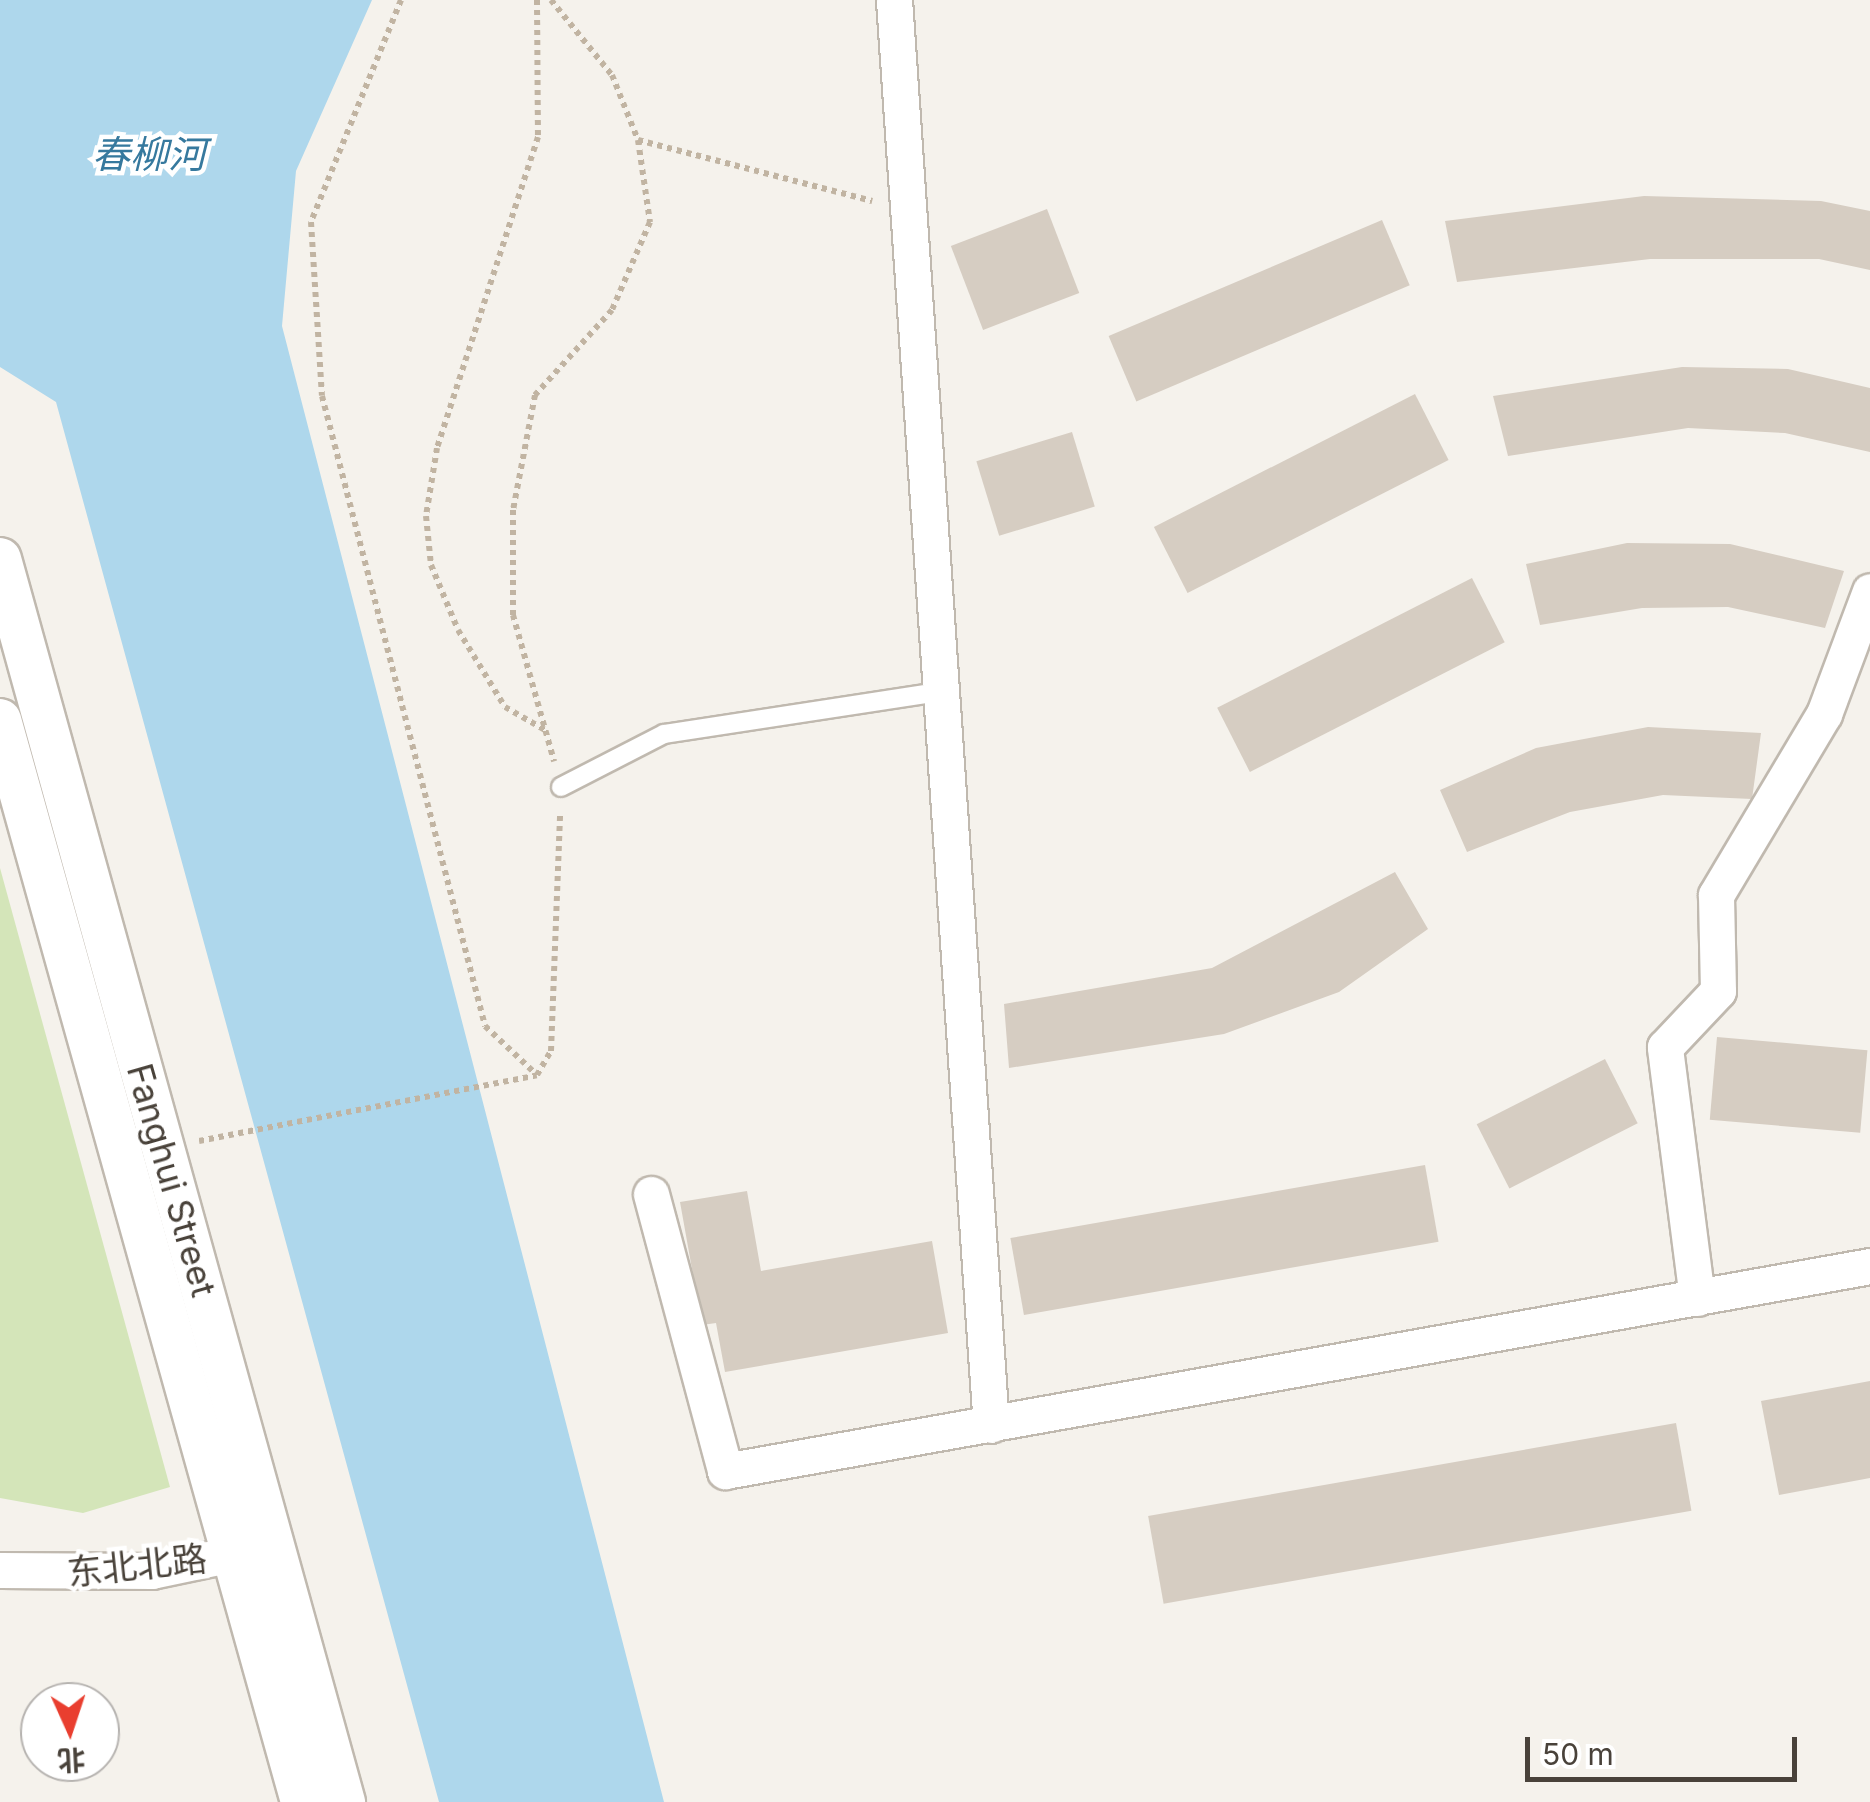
<!DOCTYPE html>
<html>
<head>
<meta charset="utf-8">
<style>
  body { margin:0 }
  #map { position:relative; width:1870px; height:1802px; overflow:hidden; background:#f5f2ec; font-family:Inter,"Noto Sans SC",sans-serif }
  div>[style] { position:absolute }
  [style*='--x'] { left:calc(var(--x)*1px); top:calc(var(--y)*1px); width:calc(var(--w)*1px); rotate:calc(var(--a)*1deg) }
  .green>* { inset:0; background:#d4e5b9 }
  .water>* { inset:0; background:#aed7ec }
  .building>* { inset:0; background:#d6cdc2; transform-origin:0 0 }
  .path>* { height:6px; margin-top:-3px; transform-origin:0; background:repeating-linear-gradient(90deg,#c1b4a2 0 5px,transparent 0 10px) }
  .roads { filter:drop-shadow(2px 0 #c0b9af) drop-shadow(-2px 0 #c0b9af) drop-shadow(0 2px #c0b9af) drop-shadow(0 -2px #c0b9af) }
  .service>* { height:18px; margin:-9px; padding:0 9px; transform-origin:9px; border-radius:9px; background:#fff }
  .minor>* { height:35px; margin:-17.5px; padding:0 17.5px; transform-origin:17.5px; border-radius:17.5px; background:#fff }
  .tertiary>* { height:42px; margin:-21px; padding:0 21px; transform-origin:21px; border-radius:21px; background:#fff }
  span { translate:-50% -50%; white-space:nowrap; text-align:center; line-height:1.15; -webkit-text-stroke:9px #fff; paint-order:stroke }
  .street-label { font-size:35px; color:#49423a }
  .water-label { font-size:38px; color:#36799e; font-style:italic }
  .north { position:absolute; left:20px; top:1682px; width:100px; height:100px; box-sizing:border-box; background:#fff; border:2px solid #b6b3b0; border-radius:50%; rotate:177deg; font-size:28px; font-weight:700; line-height:40px; text-align:center; color:#49423a }
  .north::after { content:''; display:block; margin:auto; width:35px; height:45px; background:#e93e2f; clip-path:polygon(50% 0,100% 100%,50% 72%,0 100%) }
  .scale { position:absolute; left:1525px; top:1737px; width:272px; height:45px; box-sizing:border-box; border:5px solid #49423a; border-top:0; padding-left:12px; font-size:30px; line-height:35px; white-space:nowrap; color:#49423a; -webkit-text-stroke:8px #fff; paint-order:stroke }
</style>
</head>
<body>
<div id="map">
  <div class="green">
    <i style="clip-path:polygon(0 868px,170px 1487px,83px 1513px,0 1498px)"></i>
  </div>
  <div class="water">
    <i style="clip-path:polygon(0 0,372px 0,296px 171px,282px 326px,664px 1802px,439px 1802px,56px 402px,0 367px)"></i>
  </div>
  <div class="building">
    <i style="clip-path:polygon(1644px 196px,1821px 201px,1870px 211px,1870px 270px,1819px 259px,1650px 259px,1457px 282px,1445px 221px)"></i>
    <i style="left:1047px;top:209px;width:90px;height:103px;rotate:69deg"></i>
    <i style="left:1382px;top:220px;width:71px;height:297px;rotate:67deg"></i>
    <i style="clip-path:polygon(1682px 367px,1788px 369px,1870px 388px,1870px 452px,1785px 433px,1688px 428px,1508px 456px,1493px 396px)"></i>
    <i style="left:1415px;top:394px;width:74px;height:293px;rotate:63deg"></i>
    <i style="left:1072px;top:432px;width:78px;height:100px;rotate:73deg"></i>
    <i style="clip-path:polygon(1627px 543px,1730px 544px,1844px 571px,1825px 628px,1728px 607px,1642px 608px,1540px 625px,1526px 564px)"></i>
    <i style="left:1472px;top:578px;width:72px;height:286px;rotate:63deg"></i>
    <i style="clip-path:polygon(1648px 727px,1761px 733px,1752px 799px,1663px 795px,1570px 812px,1467px 852px,1440px 790px,1536px 748px)"></i>
    <i style="clip-path:polygon(1395px 872px,1428px 929px,1339px 992px,1224px 1034px,1009px 1068px,1004px 1004px,1212px 968px)"></i>
    <i style="left:1717px;top:1037px;width:151px;height:83px;rotate:5deg"></i>
    <i style="left:1605px;top:1059px;width:72px;height:144px;rotate:63deg"></i>
    <i style="left:1425px;top:1165px;width:78px;height:421px;rotate:80deg"></i>
    <i style="clip-path:polygon(747px 1191px,761px 1271px,932px 1241px,948px 1333px,725px 1372px,716px 1323px,702px 1325px,680px 1202px)"></i>
    <i style="clip-path:polygon(1870px 1381px,1870px 1478px,1779px 1495px,1761px 1401px)"></i>
    <i style="left:1676px;top:1423px;width:89px;height:536px;rotate:80deg"></i>
  </div>
  <div class="path">
    <i style="--x:401;--y:0;--w:240;--a:112.1"></i>
    <i style="--x:311;--y:222;--w:174;--a:86.4"></i>
    <i style="--x:322;--y:396;--w:651;--a:75.49"></i>
    <i style="--x:485;--y:1026;--w:71;--a:43.3"></i>
    <i style="--x:537;--y:1075;--w:28;--a:-60"></i>
    <i style="--x:551;--y:1051;--w:238;--a:-87.8"></i>
    <i style="--x:537;--y:0;--w:137;--a:89.6"></i>
    <i style="--x:538;--y:137;--w:327;--a:108"></i>
    <i style="--x:437;--y:448;--w:69;--a:99.2"></i>
    <i style="--x:426;--y:516;--w:49;--a:84.2"></i>
    <i style="--x:431;--y:565;--w:70;--a:67.4"></i>
    <i style="--x:458;--y:630;--w:90;--a:58.6"></i>
    <i style="--x:505;--y:707;--w:46;--a:29.9"></i>
    <i style="--x:551;--y:0;--w:97;--a:50.9"></i>
    <i style="--x:612;--y:75;--w:70;--a:68.2"></i>
    <i style="--x:638;--y:140;--w:83;--a:81.7"></i>
    <i style="--x:650;--y:222;--w:96;--a:113.4"></i>
    <i style="--x:612;--y:310;--w:115;--a:132.2"></i>
    <i style="--x:535;--y:395;--w:117;--a:100.8"></i>
    <i style="--x:513;--y:510;--w:105;--a:90"></i>
    <i style="--x:513;--y:615;--w:152;--a:74.3"></i>
    <i style="--x:638;--y:140;--w:242;--a:14.6"></i>
    <i style="--x:199;--y:1141;--w:344;--a:-11"></i>
  </div>
  <div class="roads">
    <div class="service">
      <i style="--x:561;--y:787;--w:116;--a:-27.2"></i>
      <i style="--x:664;--y:734;--w:277;--a:-8.7"></i>
    </div>
    <div class="minor">
      <i style="--x:894;--y:0;--w:1428;--a:86.11"></i>
      <i style="--x:651;--y:1194;--w:287;--a:75"></i>
      <i style="--x:725;--y:1471;--w:1163;--a:-10.15"></i>
      <i style="--x:1697;--y:1298;--w:253;--a:-97.3"></i>
      <i style="--x:1665;--y:1047;--w:77;--a:-46.6"></i>
      <i style="--x:1718;--y:991;--w:96;--a:-91.2"></i>
      <i style="--x:1716;--y:895;--w:211;--a:-59.2"></i>
      <i style="--x:1824;--y:714;--w:131;--a:-69.5"></i>
      <i style="--x:0;--y:1570;--w:152;--a:0.4"></i>
      <i style="--x:152;--y:1571;--w:106;--a:-11.9"></i>
    </div>
    <div class="tertiary">
      <i style="--x:0;--y:559;--w:1290;--a:74.53"></i>
      <i style="--x:0;--y:720;--w:1123;--a:74.4"></i>
    </div>
  </div>
  <div class="street-label">
    <span style="left:172px;top:1180px;rotate:74deg">Fanghui Street</span>
    <span style="left:137px;top:1565px;rotate:-6deg">东北北路</span>
  </div>
  <div class="water-label">
    <span style="left:149px;top:155px">春柳河</span>
  </div>
  <div class="north">北</div>
  <div class="scale">50 m</div>
</div>
</body>
</html>
